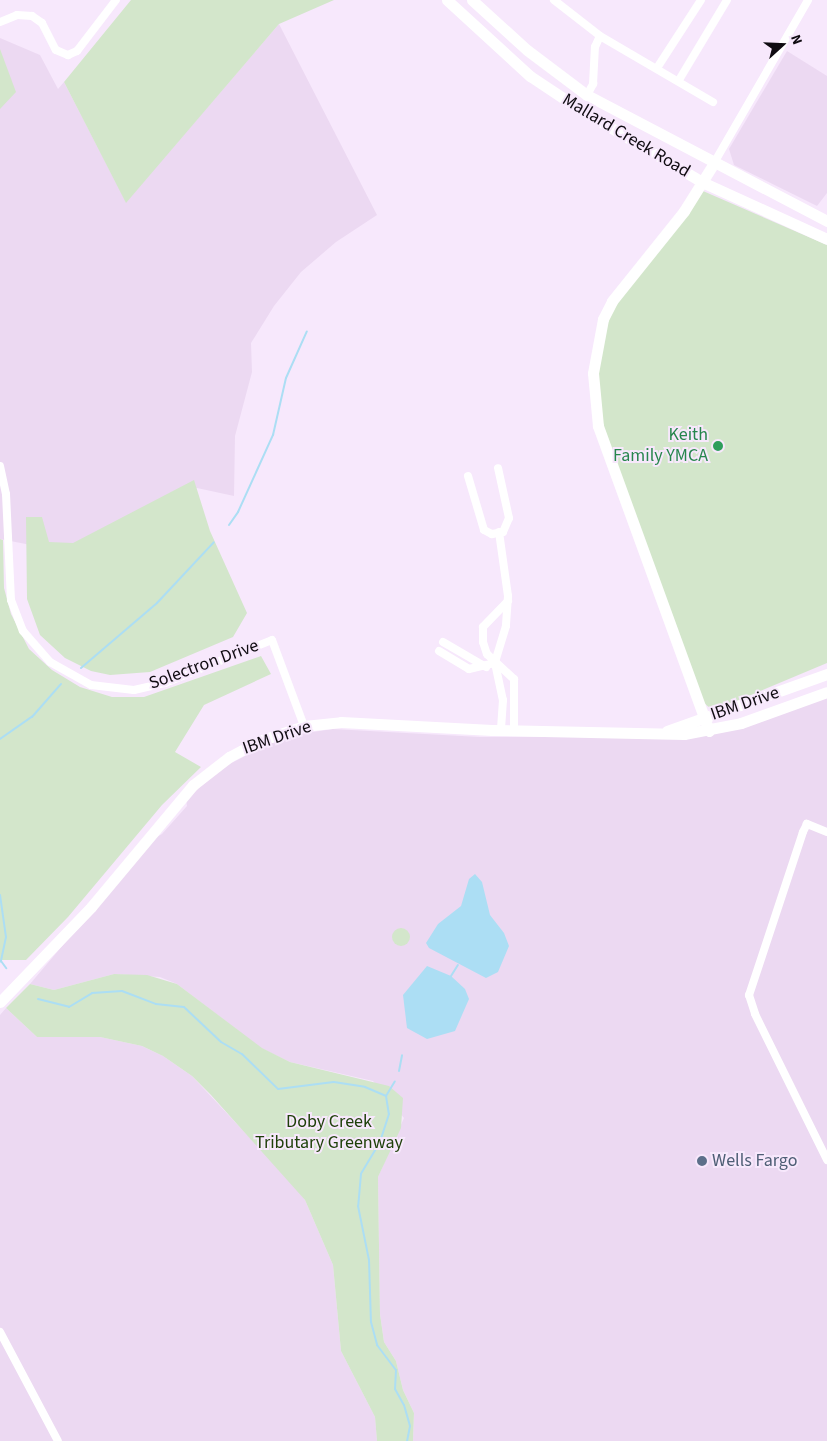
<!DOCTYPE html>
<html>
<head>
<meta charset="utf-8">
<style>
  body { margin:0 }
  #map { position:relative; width:827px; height:1441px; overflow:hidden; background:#f7e8fc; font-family:"Source Sans 3",sans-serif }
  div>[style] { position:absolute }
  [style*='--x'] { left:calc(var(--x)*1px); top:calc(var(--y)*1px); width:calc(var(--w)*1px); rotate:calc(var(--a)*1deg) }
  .built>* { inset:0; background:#ecd9f2 }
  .green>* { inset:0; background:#d3e6cb }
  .round { border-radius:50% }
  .water>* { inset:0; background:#acdef4 }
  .stream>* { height:2px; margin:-1px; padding:0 1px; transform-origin:1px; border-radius:1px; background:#acdef4 }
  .street>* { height:8px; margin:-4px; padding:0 4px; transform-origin:4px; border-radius:4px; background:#fff }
  .secondary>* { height:11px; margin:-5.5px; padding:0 5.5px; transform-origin:5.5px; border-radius:5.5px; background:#fff }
  .dots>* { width:14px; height:14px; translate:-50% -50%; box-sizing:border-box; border:2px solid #f7e8fc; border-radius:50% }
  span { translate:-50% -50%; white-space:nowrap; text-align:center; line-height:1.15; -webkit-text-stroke:4px #f7e8fc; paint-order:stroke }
  .street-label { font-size:18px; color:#0f0b11 }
  .leisure-label { font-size:18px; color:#27864d }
  .right { translate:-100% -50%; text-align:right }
  .park-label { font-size:18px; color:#1e4009 }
  .service-label { font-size:18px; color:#4e5e75 }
  .left { translate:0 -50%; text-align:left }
  .north { position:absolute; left:757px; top:20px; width:50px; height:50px; -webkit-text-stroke:4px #f7e8fc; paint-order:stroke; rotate:70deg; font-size:14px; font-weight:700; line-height:20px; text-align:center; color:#0f0b11 }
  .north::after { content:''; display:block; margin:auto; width:18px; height:22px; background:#0f0b11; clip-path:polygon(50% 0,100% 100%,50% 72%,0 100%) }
</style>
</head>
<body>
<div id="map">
  <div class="built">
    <i style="clip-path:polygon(279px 24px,377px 215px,336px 242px,301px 272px,274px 306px,251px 343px,252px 372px,235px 436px,234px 496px,197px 488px,72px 553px,0 539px,0 38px,40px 55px,58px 89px,64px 82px,126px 202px)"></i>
    <i style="clip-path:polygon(787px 51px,827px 76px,827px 193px,817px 206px,734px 165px,729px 149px)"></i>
    <i style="clip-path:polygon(827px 697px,827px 1441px,413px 1441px,414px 1413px,403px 1390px,396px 1361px,384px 1342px,380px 1314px,378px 1177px,404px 1118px,373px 1081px,290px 1062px,261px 1048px,177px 984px,160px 977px,114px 974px,54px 990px,30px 984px,152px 840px,162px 834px,187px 806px,186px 799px,224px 767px,266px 745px,299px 734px,333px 729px,480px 737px,682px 737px)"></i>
    <i style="clip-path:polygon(6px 1008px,37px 1037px,100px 1037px,142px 1046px,163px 1056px,192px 1076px,291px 1182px,305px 1200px,333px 1265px,341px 1351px,375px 1417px,377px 1441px,0 1441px,0 1015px)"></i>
  </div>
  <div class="green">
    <i style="clip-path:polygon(131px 0,334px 0,279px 24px,126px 203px,64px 82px)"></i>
    <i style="clip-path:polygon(0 49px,16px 92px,0 109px)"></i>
    <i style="clip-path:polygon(703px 191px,827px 245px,827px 663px,713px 711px,702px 701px,605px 437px,595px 372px,610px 312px)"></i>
    <i style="clip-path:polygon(194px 480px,210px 531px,247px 613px,233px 637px,150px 672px,110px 675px,91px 671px,65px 658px,40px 635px,27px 599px,26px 517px,42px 517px,49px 542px,73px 543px)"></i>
    <i style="clip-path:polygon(0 539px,3px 540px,4px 588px,11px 614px,29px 649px,52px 670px,80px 687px,112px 697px,144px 697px,261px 656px,271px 674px,204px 705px,175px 752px,201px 767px,162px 805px,68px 917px,26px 960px,0 960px)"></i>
    <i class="round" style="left:392px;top:928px;width:18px;height:18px"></i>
    <i style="clip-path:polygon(114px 974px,147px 975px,177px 984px,262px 1048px,290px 1062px,389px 1086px,403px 1098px,401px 1128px,378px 1177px,380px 1314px,384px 1342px,396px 1361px,403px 1390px,414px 1413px,413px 1441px,377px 1441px,375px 1417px,341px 1351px,333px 1265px,305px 1200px,211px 1095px,192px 1076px,163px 1056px,142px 1046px,100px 1037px,37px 1037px,6px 1008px,30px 984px,54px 990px)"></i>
  </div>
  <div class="water">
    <i style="clip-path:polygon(475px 874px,482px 882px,490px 915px,504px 933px,509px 946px,498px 972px,486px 978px,429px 948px,426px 943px,438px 924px,461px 906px,469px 879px)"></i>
    <i style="clip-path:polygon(427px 966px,451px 976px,465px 989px,469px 999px,455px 1031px,427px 1039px,407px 1028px,403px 995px)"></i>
  </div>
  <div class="stream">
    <i style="--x:229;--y:525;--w:16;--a:-55"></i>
    <i style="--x:238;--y:512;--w:85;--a:-65.6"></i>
    <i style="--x:273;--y:435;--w:58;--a:-77.2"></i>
    <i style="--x:286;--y:378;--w:51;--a:-65.9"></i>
    <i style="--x:81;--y:668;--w:100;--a:-40.5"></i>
    <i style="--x:157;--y:603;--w:83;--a:-46.9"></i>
    <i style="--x:0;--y:739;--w:39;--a:-35"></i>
    <i style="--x:32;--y:717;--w:44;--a:-48.7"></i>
    <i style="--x:0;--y:895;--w:42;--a:81.9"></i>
    <i style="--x:6;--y:937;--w:25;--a:102"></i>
    <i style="--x:1;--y:961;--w:9;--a:54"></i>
    <i style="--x:451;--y:976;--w:13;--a:-58"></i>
    <i style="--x:38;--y:999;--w:32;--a:14"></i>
    <i style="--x:69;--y:1007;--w:27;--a:-31"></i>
    <i style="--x:92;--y:993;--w:30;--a:-4"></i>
    <i style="--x:122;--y:991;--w:36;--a:21"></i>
    <i style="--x:156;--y:1004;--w:28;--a:6"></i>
    <i style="--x:184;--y:1007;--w:51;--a:43.4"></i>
    <i style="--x:221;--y:1042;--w:24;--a:30"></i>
    <i style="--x:242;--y:1054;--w:50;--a:44.2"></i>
    <i style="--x:278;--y:1089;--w:56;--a:-7.1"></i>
    <i style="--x:334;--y:1082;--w:31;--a:9"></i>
    <i style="--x:365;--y:1087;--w:23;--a:23"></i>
    <i style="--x:386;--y:1096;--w:18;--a:81"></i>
    <i style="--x:389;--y:1114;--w:29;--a:108"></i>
    <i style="--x:380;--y:1142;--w:37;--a:121"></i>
    <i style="--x:361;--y:1174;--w:32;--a:95"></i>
    <i style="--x:358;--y:1206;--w:55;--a:78.5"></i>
    <i style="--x:369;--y:1260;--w:62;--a:88.2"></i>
    <i style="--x:371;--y:1322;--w:24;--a:75"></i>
    <i style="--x:377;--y:1345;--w:31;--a:53"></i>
    <i style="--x:396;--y:1370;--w:19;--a:93"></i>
    <i style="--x:395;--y:1389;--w:18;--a:61"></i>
    <i style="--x:404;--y:1405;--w:22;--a:74"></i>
    <i style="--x:410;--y:1426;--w:15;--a:101"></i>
    <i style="--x:399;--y:1071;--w:16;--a:-79"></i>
    <i style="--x:386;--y:1096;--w:17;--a:-59"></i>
  </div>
  <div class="street">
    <i style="--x:554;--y:0;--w:58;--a:38"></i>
    <i style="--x:600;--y:36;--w:131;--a:30.3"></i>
    <i style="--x:0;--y:22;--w:18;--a:-22"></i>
    <i style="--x:17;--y:15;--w:15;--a:4"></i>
    <i style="--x:32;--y:16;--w:12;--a:35"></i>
    <i style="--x:42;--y:23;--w:30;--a:63"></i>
    <i style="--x:56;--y:50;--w:13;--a:23"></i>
    <i style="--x:68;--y:55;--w:10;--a:-24"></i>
    <i style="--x:77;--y:51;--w:64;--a:-52.6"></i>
    <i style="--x:657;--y:68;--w:81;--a:-57.1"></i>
    <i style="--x:679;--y:80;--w:93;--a:-59"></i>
    <i style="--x:587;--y:95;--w:13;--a:-61"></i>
    <i style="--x:593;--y:84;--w:37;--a:-87"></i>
    <i style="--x:595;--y:47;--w:12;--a:-66"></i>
    <i style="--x:714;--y:163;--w:188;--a:-60"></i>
    <i style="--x:0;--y:466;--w:29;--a:78"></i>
    <i style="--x:6;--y:494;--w:106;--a:87.3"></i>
    <i style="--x:11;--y:600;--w:33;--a:69"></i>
    <i style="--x:23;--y:631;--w:41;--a:48.9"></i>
    <i style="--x:50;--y:662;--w:47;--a:29.3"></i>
    <i style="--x:91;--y:685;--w:43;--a:6.6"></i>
    <i style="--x:134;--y:690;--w:32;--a:-13"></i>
    <i style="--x:165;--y:683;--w:115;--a:-21.9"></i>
    <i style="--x:272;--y:640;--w:92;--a:69.6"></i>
    <i style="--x:468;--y:476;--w:56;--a:73.5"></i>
    <i style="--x:484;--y:530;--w:9;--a:27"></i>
    <i style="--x:492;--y:534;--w:11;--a:-10"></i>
    <i style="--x:503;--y:532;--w:15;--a:-67"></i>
    <i style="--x:509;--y:518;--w:51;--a:-102.4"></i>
    <i style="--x:499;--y:532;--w:65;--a:82"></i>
    <i style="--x:508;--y:596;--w:30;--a:94"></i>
    <i style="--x:506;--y:626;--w:39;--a:107"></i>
    <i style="--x:495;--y:663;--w:38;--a:78"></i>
    <i style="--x:503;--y:700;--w:30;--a:94"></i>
    <i style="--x:508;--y:601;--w:36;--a:134"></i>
    <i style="--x:483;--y:627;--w:15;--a:90"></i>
    <i style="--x:483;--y:642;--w:13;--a:72"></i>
    <i style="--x:487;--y:654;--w:37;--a:43"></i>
    <i style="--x:514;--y:679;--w:51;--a:90"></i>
    <i style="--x:443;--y:642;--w:50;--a:30.2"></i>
    <i style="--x:439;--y:651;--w:35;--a:31"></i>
    <i style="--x:469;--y:669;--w:27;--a:-13"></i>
    <i style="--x:827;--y:832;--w:22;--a:-158"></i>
    <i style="--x:807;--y:824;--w:9;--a:117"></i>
    <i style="--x:803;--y:832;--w:172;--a:108.3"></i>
    <i style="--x:749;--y:995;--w:20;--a:72"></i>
    <i style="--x:755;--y:1014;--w:163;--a:63.7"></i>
    <i style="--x:0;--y:1332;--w:123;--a:62"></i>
  </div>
  <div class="secondary">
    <i style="--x:447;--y:0;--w:113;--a:42.5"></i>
    <i style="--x:530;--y:76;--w:58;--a:33.7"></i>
    <i style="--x:578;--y:108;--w:144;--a:30.8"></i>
    <i style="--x:702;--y:182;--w:137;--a:24.5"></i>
    <i style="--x:472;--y:0;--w:74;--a:42.3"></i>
    <i style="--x:527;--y:50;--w:75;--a:36.9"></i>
    <i style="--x:587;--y:95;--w:271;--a:27.7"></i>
    <i style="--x:667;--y:731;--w:170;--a:-19.6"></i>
    <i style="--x:709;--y:731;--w:325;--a:-110"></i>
    <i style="--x:598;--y:426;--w:53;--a:-95.4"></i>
    <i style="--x:593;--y:373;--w:55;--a:-79.5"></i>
    <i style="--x:603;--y:319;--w:20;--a:-63"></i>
    <i style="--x:612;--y:301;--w:115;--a:-51.3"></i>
    <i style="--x:684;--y:211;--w:57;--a:-58"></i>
    <i style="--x:0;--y:1002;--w:132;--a:-46.2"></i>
    <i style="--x:91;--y:907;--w:159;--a:-50.1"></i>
    <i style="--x:193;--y:785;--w:46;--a:-37.9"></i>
    <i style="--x:229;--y:757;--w:34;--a:-28"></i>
    <i style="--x:259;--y:741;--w:47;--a:-18.4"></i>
    <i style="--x:304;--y:726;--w:37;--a:-6"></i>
    <i style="--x:341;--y:722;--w:151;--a:3"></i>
    <i style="--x:492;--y:730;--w:192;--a:1.2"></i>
    <i style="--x:684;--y:734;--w:58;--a:-10.9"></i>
    <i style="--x:741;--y:723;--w:91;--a:-19.8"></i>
  </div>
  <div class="dots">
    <i style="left:718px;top:446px;background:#2e9e5b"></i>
    <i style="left:702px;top:1161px;background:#5c6f8a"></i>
  </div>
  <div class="street-label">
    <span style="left:626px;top:136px;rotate:31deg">Mallard Creek Road</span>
    <span style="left:204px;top:665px;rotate:-20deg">Solectron Drive</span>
    <span style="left:745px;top:704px;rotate:-19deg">IBM Drive</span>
    <span style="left:277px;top:738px;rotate:-19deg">IBM Drive</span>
  </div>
  <div class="leisure-label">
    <span class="right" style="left:708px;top:446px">Keith<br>Family YMCA</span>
  </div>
  <div class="park-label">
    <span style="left:329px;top:1133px">Doby Creek<br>Tributary Greenway</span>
  </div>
  <div class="service-label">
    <span class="left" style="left:712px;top:1161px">Wells Fargo</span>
  </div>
  <div class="north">N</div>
</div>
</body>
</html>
